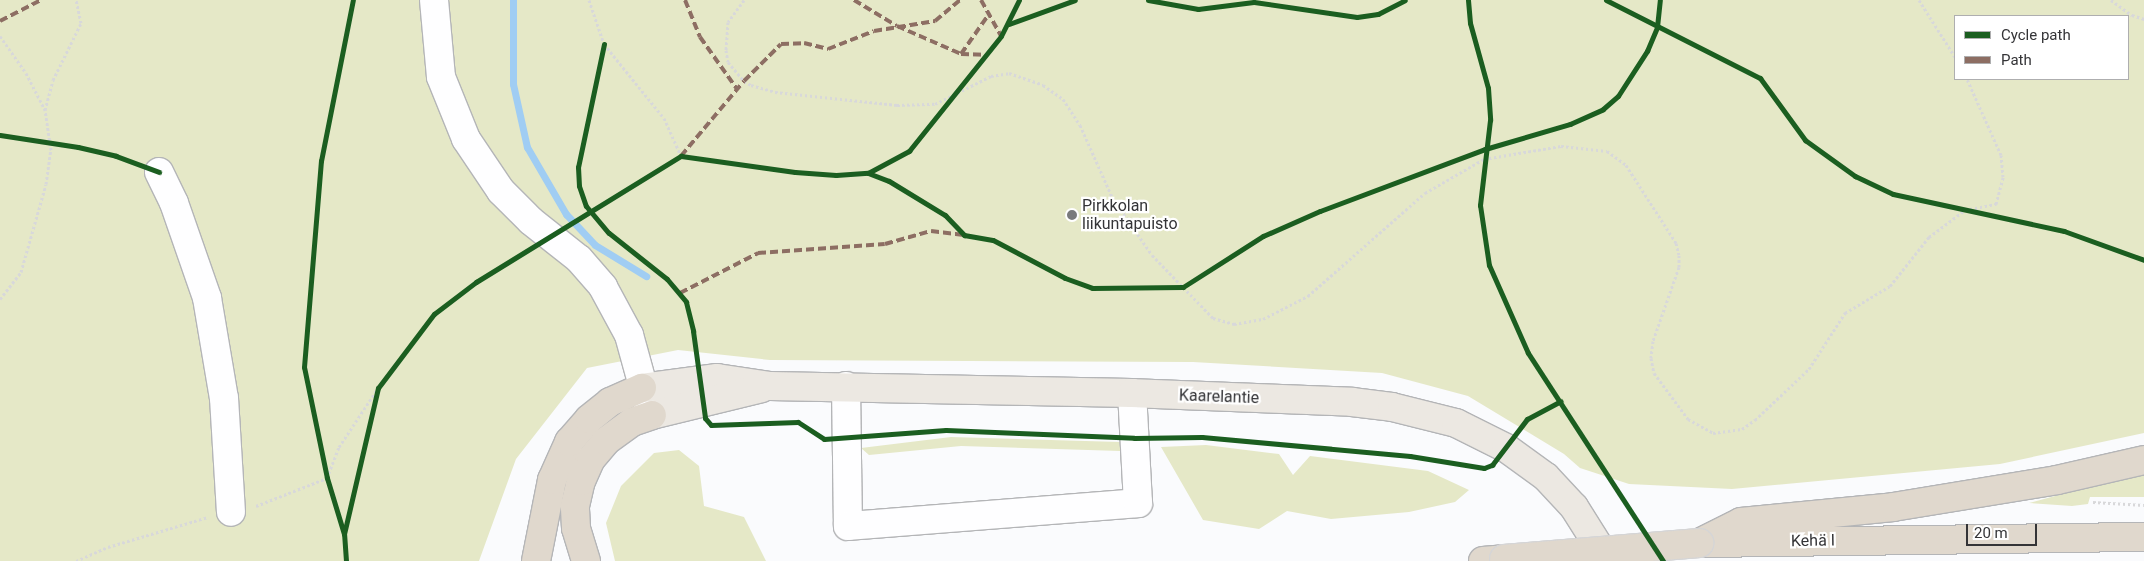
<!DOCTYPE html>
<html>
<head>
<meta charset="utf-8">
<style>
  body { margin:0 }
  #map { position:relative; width:2144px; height:561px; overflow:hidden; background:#fafbfd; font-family:Roboto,sans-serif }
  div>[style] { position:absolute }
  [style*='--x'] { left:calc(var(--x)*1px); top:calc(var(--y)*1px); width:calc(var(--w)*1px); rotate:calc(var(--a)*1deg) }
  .green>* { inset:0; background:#e5e8c7 }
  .stream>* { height:7px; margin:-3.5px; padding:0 3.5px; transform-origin:3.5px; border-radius:3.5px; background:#a0cdf3 }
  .path>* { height:3px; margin-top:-1.5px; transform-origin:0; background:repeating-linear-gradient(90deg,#d8d8da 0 2.5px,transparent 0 5px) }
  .roads { filter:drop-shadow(1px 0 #b4b5b7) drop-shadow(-1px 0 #b4b5b7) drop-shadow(0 1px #b4b5b7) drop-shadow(0 -1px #b4b5b7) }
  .minor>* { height:28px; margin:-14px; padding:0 14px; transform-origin:14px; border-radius:14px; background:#fefeff }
  .major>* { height:28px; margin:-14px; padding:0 14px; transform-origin:14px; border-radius:14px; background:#ece8e2 }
  .highway>* { height:28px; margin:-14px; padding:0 14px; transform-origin:14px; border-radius:14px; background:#e0d8cd }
  .bridges { filter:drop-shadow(1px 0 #d5d5d6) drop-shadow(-1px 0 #d5d5d6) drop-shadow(0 1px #d5d5d6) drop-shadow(0 -1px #d5d5d6) }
  .highway-bridge>* { height:28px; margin:-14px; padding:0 14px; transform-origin:14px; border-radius:14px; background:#e0d8cd }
  .quiet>* { height:4px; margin-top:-2px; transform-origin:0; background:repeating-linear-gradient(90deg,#8d6e63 0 8px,transparent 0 12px) }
  .cycleway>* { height:5px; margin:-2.5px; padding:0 2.5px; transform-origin:2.5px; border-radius:2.5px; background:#1b5e20 }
  .dots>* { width:14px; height:14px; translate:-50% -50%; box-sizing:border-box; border:2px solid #fff; border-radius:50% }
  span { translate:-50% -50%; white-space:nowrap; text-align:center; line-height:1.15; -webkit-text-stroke:4.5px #fff; paint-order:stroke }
  .poi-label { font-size:16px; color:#343437 }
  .left { translate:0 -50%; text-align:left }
  .street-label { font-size:16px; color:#343437 }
  .legend { position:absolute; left:1954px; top:15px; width:175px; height:65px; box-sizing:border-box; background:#fff; border:1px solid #aeaeaf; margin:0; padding:6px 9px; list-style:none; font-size:15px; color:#343437 }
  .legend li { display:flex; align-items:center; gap:10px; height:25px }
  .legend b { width:25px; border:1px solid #aeaeaf }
  .scale { position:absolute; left:1966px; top:524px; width:71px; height:22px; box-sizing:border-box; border:2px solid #343437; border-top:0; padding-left:6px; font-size:15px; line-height:18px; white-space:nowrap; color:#343437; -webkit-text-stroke:4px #fff; paint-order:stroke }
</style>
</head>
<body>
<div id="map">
  <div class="green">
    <i style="clip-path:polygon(evenodd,0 0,2144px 0,2144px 433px,2000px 464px,1732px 489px,1629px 484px,1580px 468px,1564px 454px,1468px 396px,1382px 373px,1193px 362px,770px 360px,678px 350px,587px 368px,516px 459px,479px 561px,0 561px,0 0,1955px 16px,2128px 16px,2128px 79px,1955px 79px,1955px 16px)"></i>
    <i style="clip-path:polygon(951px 437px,1120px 442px,1120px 451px,961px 446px,869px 455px,861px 448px)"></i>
    <i style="clip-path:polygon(1206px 445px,1279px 454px,1293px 475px,1310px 456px,1428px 471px,1469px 490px,1455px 502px,1409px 512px,1331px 519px,1287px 511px,1259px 529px,1203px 520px,1161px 447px)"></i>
    <i style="clip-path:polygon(679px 450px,699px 466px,704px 506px,744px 517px,766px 561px,615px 561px,606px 523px,621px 486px,654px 453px)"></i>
    <i style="clip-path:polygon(2144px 472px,2144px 497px,2090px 497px,2088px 504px,2072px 506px,2029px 503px)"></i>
  </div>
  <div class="stream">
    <i style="--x:513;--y:0;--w:84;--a:90"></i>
    <i style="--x:513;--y:84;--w:65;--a:77.5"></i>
    <i style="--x:527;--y:147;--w:78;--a:59.8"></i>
    <i style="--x:566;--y:214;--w:42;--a:46.9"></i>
    <i style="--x:595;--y:245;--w:60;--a:31.3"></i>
  </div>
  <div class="path">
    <i style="--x:589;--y:0;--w:46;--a:71.2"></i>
    <i style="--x:604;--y:44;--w:95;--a:51"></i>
    <i style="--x:664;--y:118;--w:42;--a:65.9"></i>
    <i style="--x:744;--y:0;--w:27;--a:126"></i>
    <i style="--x:728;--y:22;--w:28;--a:94"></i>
    <i style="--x:726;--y:50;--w:12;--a:81"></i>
    <i style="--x:728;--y:62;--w:25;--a:50"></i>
    <i style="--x:744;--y:81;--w:8;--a:30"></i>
    <i style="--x:751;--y:85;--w:25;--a:16"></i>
    <i style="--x:775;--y:92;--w:123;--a:6.1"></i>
    <i style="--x:897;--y:105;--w:38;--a:-2"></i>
    <i style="--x:935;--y:104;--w:63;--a:-26.6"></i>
    <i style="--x:991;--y:76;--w:18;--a:-9"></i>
    <i style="--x:1009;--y:73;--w:36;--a:19"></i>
    <i style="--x:1043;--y:85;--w:24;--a:35"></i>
    <i style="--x:1063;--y:99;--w:31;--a:57"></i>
    <i style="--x:1080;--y:125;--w:79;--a:66"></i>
    <i style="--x:1112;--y:197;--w:70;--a:55.4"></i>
    <i style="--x:1152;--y:255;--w:88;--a:45.9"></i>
    <i style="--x:1213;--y:318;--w:22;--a:16"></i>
    <i style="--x:1234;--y:324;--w:29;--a:-10"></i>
    <i style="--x:1263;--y:319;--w:51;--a:-27.1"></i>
    <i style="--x:1308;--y:296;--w:156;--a:-41.4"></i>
    <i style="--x:1425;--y:193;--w:68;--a:-30"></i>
    <i style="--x:1484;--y:159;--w:78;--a:-9.6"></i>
    <i style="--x:1561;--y:146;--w:46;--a:6.2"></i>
    <i style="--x:1607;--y:151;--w:24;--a:36"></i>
    <i style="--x:1626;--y:165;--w:93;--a:57.3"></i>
    <i style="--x:1676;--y:243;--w:12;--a:76"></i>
    <i style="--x:1679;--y:255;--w:12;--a:90"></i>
    <i style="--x:1679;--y:267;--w:78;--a:109.4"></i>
    <i style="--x:1653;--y:341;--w:17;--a:97"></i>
    <i style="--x:1651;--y:358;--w:15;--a:79"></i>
    <i style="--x:1654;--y:373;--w:57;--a:53.5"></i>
    <i style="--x:1688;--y:419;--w:29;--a:29"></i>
    <i style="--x:1713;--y:433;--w:29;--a:-8"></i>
    <i style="--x:1742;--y:429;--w:16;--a:-35"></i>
    <i style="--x:1755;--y:420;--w:74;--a:-43.4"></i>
    <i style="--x:1809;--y:369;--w:67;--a:-57.3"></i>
    <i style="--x:1845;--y:313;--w:52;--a:-31"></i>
    <i style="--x:1890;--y:286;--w:63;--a:-51.5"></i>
    <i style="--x:1929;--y:237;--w:45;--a:-36.9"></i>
    <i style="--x:1965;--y:210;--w:32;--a:-11"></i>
    <i style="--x:1996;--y:204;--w:28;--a:-75"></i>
    <i style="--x:2003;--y:177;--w:22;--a:-95"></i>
    <i style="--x:2001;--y:155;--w:83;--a:-114.1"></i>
    <i style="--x:1919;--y:0;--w:67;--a:57.7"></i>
    <i style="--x:2111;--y:0;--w:26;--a:36"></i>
    <i style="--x:2132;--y:15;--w:13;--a:18"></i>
    <i style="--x:0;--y:36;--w:45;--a:54.9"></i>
    <i style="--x:26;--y:73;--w:42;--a:62.8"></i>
    <i style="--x:0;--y:299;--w:34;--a:-52"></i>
    <i style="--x:21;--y:272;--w:91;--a:-74.1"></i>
    <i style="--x:46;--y:184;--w:34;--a:-82"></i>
    <i style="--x:51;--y:150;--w:40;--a:-98.5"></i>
    <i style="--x:45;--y:110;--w:31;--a:-75"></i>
    <i style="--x:53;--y:80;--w:64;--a:-63.8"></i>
    <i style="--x:81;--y:23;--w:24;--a:-102"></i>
    <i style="--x:2093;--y:502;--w:51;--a:3.4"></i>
    <i style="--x:256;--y:506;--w:76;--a:-21.5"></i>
    <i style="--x:327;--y:478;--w:33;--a:-69"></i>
    <i style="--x:339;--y:447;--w:71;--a:-56.5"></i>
    <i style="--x:76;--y:561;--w:35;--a:-24"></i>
    <i style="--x:108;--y:547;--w:104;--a:-16.7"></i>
  </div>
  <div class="roads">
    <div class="minor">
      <i style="--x:434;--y:0;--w:77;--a:84.8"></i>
      <i style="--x:441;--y:77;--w:67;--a:68"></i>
      <i style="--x:466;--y:139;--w:63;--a:56.1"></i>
      <i style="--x:501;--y:191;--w:42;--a:45"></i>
      <i style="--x:531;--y:221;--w:61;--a:38.4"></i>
      <i style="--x:579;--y:259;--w:37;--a:49"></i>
      <i style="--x:603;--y:287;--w:55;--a:61.6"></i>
      <i style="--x:629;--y:335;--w:79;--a:74.6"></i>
      <i style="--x:159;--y:172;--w:34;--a:64"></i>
      <i style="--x:174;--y:203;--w:101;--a:70.8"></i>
      <i style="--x:207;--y:298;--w:101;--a:80.4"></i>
      <i style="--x:224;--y:398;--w:114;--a:86.5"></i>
      <i style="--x:846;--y:386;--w:140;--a:89.2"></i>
      <i style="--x:848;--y:526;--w:291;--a:-4.5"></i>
      <i style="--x:1138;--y:503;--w:110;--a:-93.1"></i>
    </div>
    <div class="major">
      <i style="--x:642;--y:388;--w:76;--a:-7.6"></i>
      <i style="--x:717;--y:378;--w:54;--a:8.6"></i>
      <i style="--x:770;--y:386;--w:362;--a:1.1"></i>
      <i style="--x:1132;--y:393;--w:220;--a:2.3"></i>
      <i style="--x:1352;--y:402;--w:40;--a:7.1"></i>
      <i style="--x:1392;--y:407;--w:66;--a:14"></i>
      <i style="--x:1456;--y:423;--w:56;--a:26.6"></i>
      <i style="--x:1506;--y:448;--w:49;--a:35.9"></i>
      <i style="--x:1546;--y:477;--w:41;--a:47"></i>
      <i style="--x:1574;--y:507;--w:64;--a:57.8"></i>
      <i style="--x:652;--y:415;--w:113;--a:-13.8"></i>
    </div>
    <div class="highway">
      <i style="--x:1699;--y:543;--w:47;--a:-26.6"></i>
      <i style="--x:1741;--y:522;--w:153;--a:-5.6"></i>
      <i style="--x:1893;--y:507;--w:166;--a:-9.3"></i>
      <i style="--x:2057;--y:480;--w:89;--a:-12.9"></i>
      <i style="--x:1706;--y:543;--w:438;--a:-0.8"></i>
      <i style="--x:536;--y:561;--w:83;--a:-78.8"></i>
      <i style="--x:552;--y:480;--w:42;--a:-65.9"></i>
      <i style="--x:569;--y:442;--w:30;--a:-49"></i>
      <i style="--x:589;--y:419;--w:27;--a:-39"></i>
      <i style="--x:610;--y:402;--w:35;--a:-24"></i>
      <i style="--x:586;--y:561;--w:34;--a:-107"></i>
      <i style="--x:576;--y:528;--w:22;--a:-93"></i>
      <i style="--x:575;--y:506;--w:26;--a:-77"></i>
      <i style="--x:581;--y:481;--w:24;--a:-66"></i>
      <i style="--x:591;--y:459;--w:23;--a:-50"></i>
      <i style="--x:606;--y:441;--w:32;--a:-36"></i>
      <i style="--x:632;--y:422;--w:21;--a:-19"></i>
      <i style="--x:1483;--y:561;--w:21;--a:-5"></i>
    </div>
  </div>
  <div class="bridges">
    <div class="highway-bridge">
      <i style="--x:1504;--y:559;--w:196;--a:-4.7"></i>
    </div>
  </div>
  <div class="quiet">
    <i style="--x:685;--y:0;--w:40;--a:68"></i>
    <i style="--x:700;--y:37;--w:64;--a:54.6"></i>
    <i style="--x:854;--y:0;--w:50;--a:31.2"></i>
    <i style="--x:897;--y:26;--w:70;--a:23.6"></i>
    <i style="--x:961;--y:54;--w:24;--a:2"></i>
    <i style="--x:981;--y:0;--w:41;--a:60.9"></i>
    <i style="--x:0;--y:21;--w:46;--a:-27.1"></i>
    <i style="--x:961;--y:54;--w:49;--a:-55"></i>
    <i style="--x:681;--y:156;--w:98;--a:-50"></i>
    <i style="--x:744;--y:81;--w:52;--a:-45"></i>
    <i style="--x:781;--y:44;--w:23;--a:-2"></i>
    <i style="--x:804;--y:43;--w:25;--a:14"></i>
    <i style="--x:828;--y:49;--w:49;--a:-21.4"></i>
    <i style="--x:874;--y:31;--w:62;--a:-9.3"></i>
    <i style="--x:935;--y:21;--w:33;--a:-40"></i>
    <i style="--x:680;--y:293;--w:88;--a:-27.1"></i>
    <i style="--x:758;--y:253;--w:127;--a:-4.1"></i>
    <i style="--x:885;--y:244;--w:48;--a:-15.8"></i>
    <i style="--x:931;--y:231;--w:33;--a:7"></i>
  </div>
  <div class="cycleway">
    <i style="--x:1148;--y:0;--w:51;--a:10.2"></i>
    <i style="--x:1198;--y:9;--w:56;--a:-7.1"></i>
    <i style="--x:1254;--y:2;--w:104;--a:8.3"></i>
    <i style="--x:1357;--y:17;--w:21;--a:-8"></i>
    <i style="--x:1378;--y:14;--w:30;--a:-27"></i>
    <i style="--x:1468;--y:0;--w:23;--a:85"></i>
    <i style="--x:1470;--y:23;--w:67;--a:74.5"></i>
    <i style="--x:1488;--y:88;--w:32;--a:86"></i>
    <i style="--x:1490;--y:120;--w:86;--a:96.7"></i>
    <i style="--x:1480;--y:205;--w:61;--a:81.5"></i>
    <i style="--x:1489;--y:265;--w:96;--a:66.1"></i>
    <i style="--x:1528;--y:353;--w:248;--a:57"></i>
    <i style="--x:1606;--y:0;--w:173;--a:26.9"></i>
    <i style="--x:1760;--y:78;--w:77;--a:54"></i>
    <i style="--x:1805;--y:140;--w:62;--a:35.8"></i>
    <i style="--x:1855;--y:176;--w:42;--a:25.3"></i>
    <i style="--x:1893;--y:194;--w:175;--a:12.2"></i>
    <i style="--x:2064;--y:231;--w:85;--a:19.9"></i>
    <i style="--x:1009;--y:24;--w:70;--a:-20"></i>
    <i style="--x:604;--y:44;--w:126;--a:101.9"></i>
    <i style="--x:578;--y:167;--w:19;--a:87"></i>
    <i style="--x:579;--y:186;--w:21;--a:71"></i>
    <i style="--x:586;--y:206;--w:35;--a:50"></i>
    <i style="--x:609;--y:233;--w:74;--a:38.4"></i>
    <i style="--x:667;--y:279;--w:30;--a:50"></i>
    <i style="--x:686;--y:302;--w:30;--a:76"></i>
    <i style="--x:693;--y:331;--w:88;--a:82.1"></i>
    <i style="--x:705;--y:418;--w:9;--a:49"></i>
    <i style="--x:711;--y:425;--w:87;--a:-2"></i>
    <i style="--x:798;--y:422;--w:31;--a:33"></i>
    <i style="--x:824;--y:439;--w:122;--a:-4.2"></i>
    <i style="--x:946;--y:430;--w:188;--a:2.4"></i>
    <i style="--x:1134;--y:438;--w:68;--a:-0.8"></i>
    <i style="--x:1202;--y:437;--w:209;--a:5.2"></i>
    <i style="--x:1410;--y:456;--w:75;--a:9.2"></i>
    <i style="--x:1484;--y:468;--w:9;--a:-21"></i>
    <i style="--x:1492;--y:465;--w:58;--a:-52.7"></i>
    <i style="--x:1527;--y:419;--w:38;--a:-28"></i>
    <i style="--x:0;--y:135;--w:79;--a:8.7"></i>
    <i style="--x:78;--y:147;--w:39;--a:13"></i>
    <i style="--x:116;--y:156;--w:46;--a:20.4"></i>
    <i style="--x:868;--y:173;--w:22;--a:21"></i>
    <i style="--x:889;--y:181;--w:66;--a:31.3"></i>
    <i style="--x:945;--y:215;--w:28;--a:46"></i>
    <i style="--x:964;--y:235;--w:29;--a:10"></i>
    <i style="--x:993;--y:240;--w:81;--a:27.8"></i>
    <i style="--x:1065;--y:278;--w:29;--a:20"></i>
    <i style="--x:1092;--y:288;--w:91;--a:-0.6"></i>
    <i style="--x:1183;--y:287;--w:95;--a:-32.5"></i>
    <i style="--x:1263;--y:236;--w:62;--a:-23.7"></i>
    <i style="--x:1320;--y:211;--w:176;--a:-20.6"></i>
    <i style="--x:1485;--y:149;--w:89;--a:-16.4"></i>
    <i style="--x:1570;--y:124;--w:36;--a:-24"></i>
    <i style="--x:1603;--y:109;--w:20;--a:-41"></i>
    <i style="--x:1618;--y:96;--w:54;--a:-57.2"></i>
    <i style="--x:1647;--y:51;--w:26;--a:-67"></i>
    <i style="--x:1657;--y:27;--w:27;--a:-84"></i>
    <i style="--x:344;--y:534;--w:150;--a:-76.9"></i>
    <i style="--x:378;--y:388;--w:93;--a:-52.9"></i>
    <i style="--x:434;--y:314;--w:53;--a:-37.3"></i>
    <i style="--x:476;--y:282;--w:241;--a:-31.6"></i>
    <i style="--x:681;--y:156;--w:115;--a:8"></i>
    <i style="--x:795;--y:172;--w:41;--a:4.2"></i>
    <i style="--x:836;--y:175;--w:32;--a:-4"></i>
    <i style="--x:868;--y:173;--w:47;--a:-28.2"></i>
    <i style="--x:909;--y:151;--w:147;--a:-51.3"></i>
    <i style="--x:1001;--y:36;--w:40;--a:-63.4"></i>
    <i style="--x:346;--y:561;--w:27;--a:-94"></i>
    <i style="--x:344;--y:534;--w:59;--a:-106.9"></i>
    <i style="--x:327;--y:478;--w:113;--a:-101.7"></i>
    <i style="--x:304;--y:367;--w:207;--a:-85.3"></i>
    <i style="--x:321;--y:161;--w:164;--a:-78.8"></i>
  </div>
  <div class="dots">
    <i style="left:1072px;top:215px;background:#797a7c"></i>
  </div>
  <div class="poi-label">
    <span class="left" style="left:1082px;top:215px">Pirkkolan<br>liikuntapuisto</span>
  </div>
  <div class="street-label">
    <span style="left:1219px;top:397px;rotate:2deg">Kaarelantie</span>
    <span style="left:1813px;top:541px;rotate:-1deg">Kehä I</span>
  </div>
  <ul class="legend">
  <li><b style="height:6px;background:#1b5e20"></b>Cycle path</li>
  <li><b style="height:6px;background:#8d6e63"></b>Path</li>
  </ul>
  <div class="scale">20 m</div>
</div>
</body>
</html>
